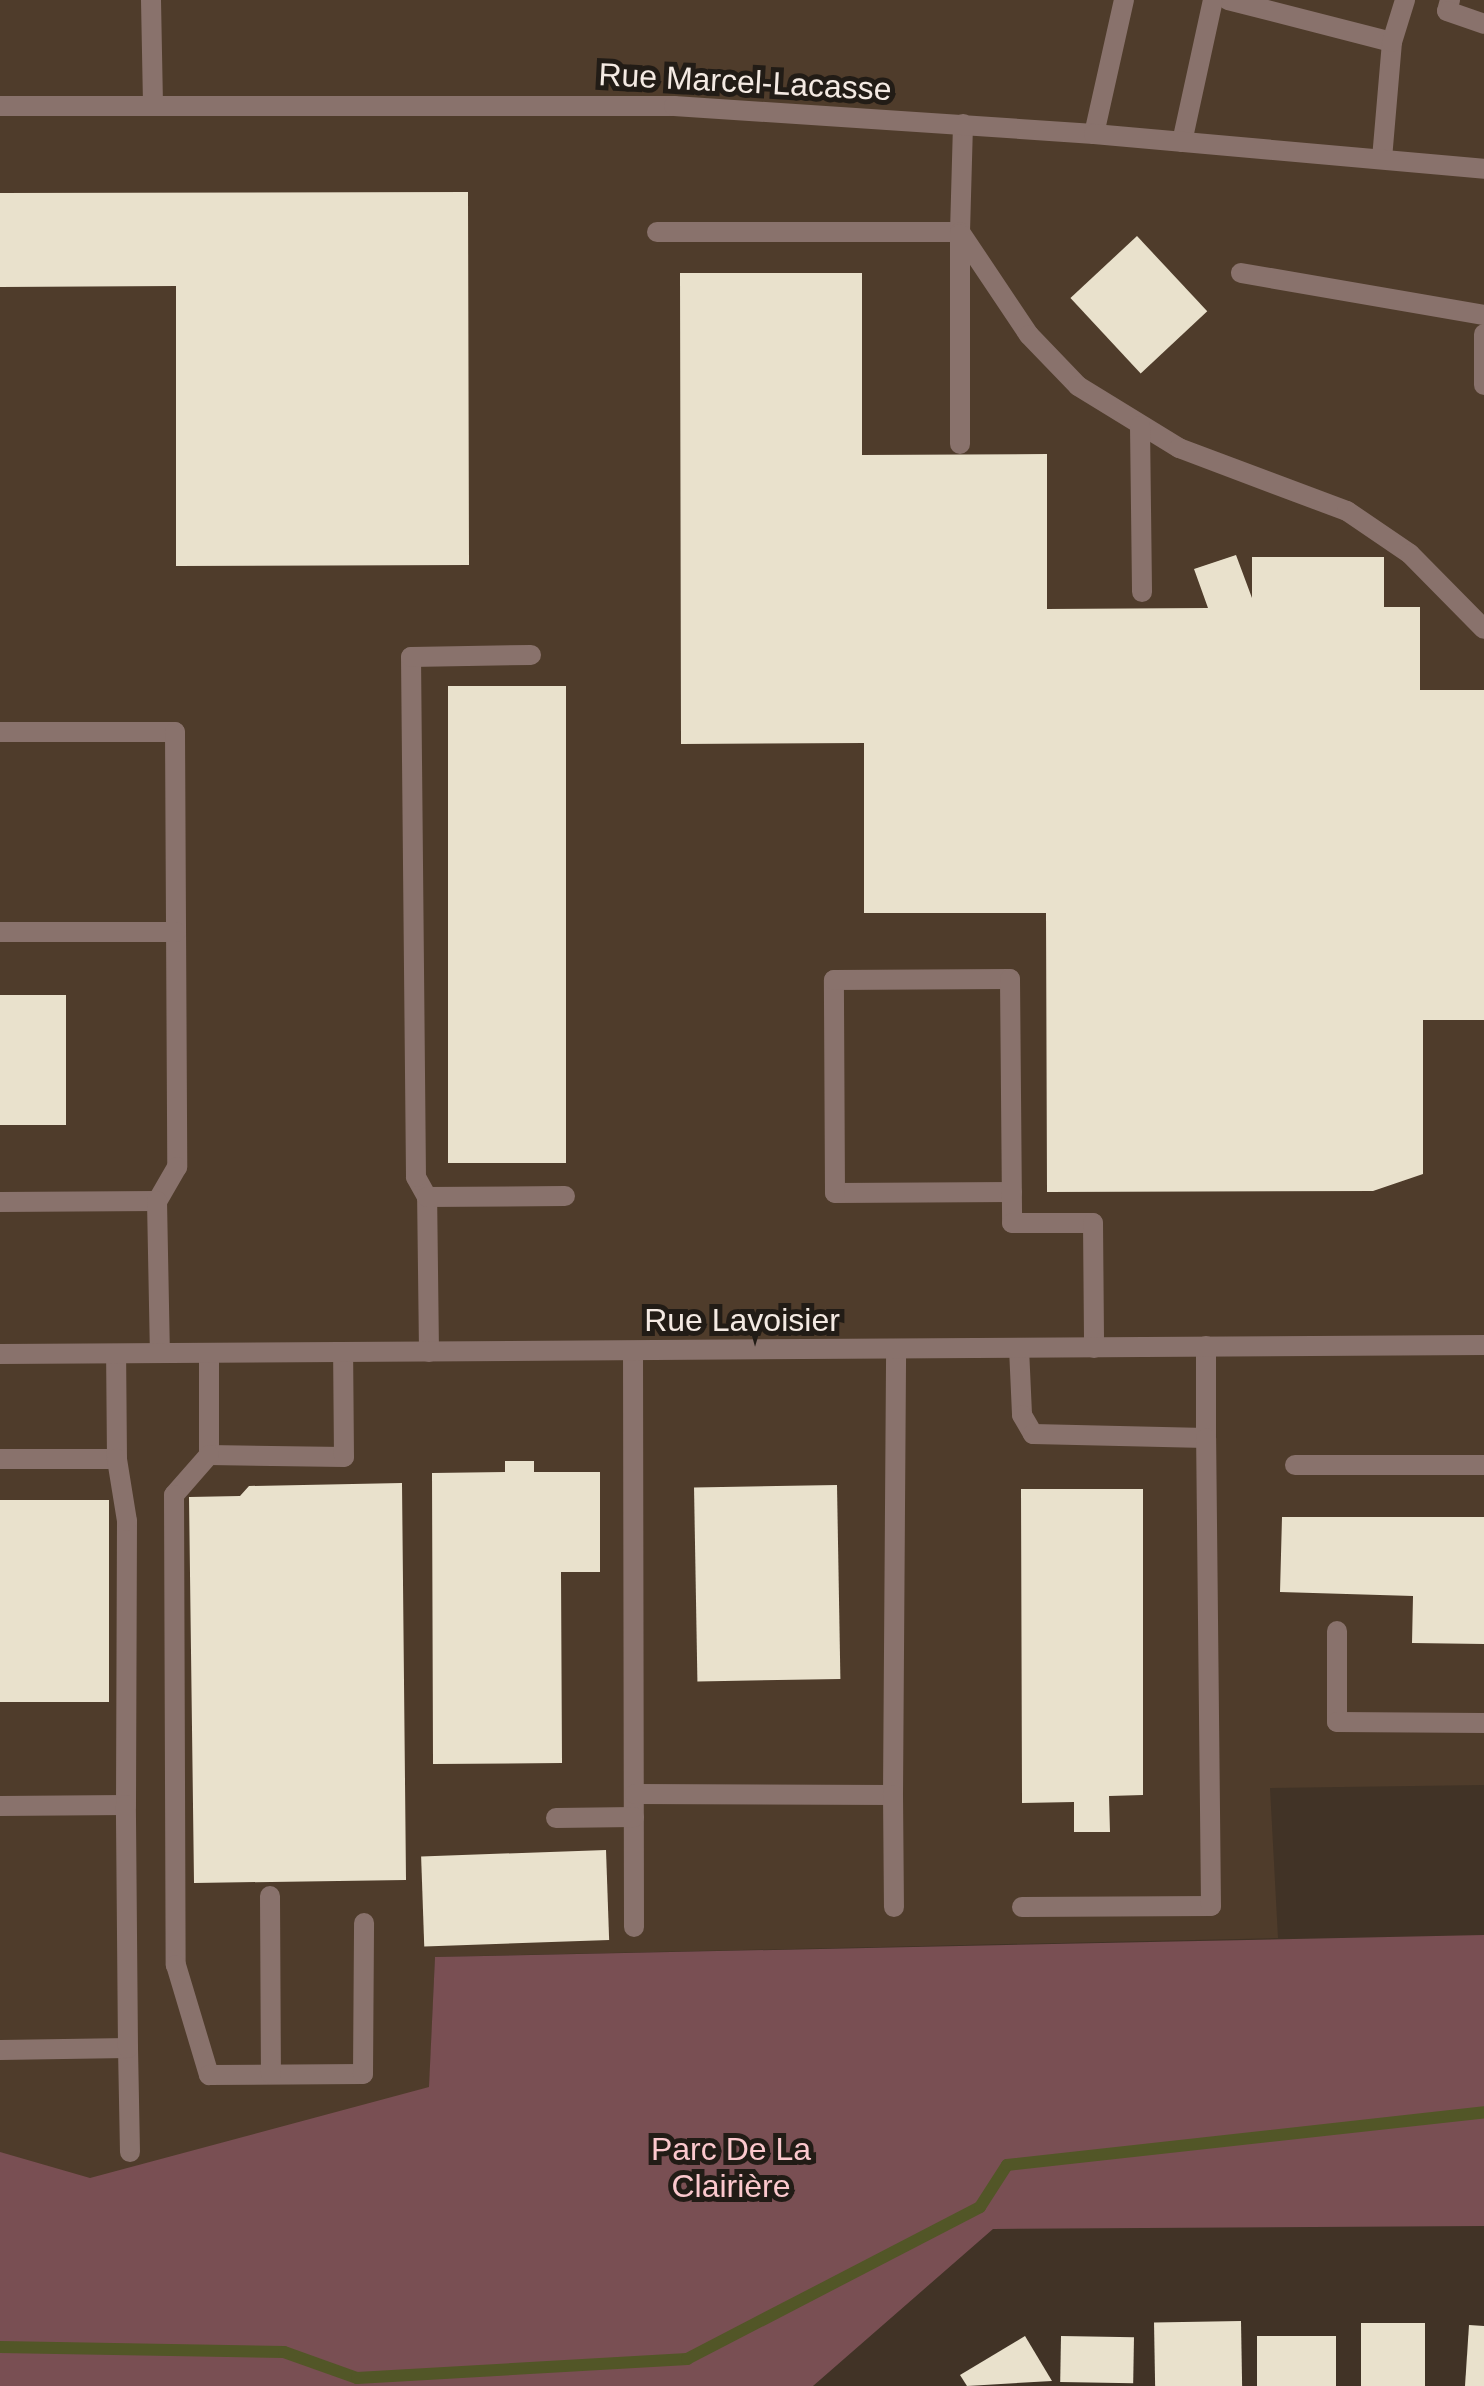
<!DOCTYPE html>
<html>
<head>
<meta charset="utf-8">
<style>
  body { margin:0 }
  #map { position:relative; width:1484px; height:2386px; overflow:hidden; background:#413326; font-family:Helvetica,sans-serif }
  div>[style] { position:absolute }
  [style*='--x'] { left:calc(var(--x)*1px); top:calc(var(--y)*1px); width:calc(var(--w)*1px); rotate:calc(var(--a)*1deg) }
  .built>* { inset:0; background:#4f3c2b }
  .green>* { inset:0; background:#794f53 }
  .stream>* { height:12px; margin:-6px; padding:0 6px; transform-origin:6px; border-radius:6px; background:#525627 }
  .building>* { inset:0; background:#e9e1cc; transform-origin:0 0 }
  .service>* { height:20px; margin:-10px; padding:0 10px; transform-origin:10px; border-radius:10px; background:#89726c }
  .minor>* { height:20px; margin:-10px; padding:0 10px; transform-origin:10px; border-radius:10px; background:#89726c }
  span { translate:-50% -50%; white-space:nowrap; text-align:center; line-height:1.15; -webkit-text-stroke:10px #221c16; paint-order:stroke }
  .street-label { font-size:32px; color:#f4eae3 }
  .park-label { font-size:32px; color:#fbc8cd }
</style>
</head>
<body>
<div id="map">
  <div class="built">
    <i style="clip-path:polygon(0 0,1484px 0,1484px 1785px,1270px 1788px,1278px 1938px,435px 1957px,428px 2120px,146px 2211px,0 2170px)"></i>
  </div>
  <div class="green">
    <i style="clip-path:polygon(1484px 1935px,1484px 2226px,993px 2229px,813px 2386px,0 2386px,0 2152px,90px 2178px,429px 2087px,435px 1957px)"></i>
  </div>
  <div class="stream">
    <i style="--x:0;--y:2347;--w:284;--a:1"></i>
    <i style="--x:284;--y:2352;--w:77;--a:19.6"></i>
    <i style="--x:357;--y:2378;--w:331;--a:-3.3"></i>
    <i style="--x:687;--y:2359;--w:330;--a:-27.4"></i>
    <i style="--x:980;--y:2207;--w:50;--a:-57.3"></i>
    <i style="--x:1007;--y:2165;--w:480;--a:-6.3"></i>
  </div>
  <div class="building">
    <i style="clip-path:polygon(468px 192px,469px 565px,176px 566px,176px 286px,0 287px,0 193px)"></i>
    <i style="left:1137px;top:236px;width:103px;height:91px;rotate:47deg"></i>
    <i style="clip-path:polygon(680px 273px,862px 273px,862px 455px,1047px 454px,1047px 609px,1208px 608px,1194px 569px,1236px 555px,1252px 598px,1252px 557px,1384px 557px,1384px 607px,1420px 607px,1420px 690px,1484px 690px,1484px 1020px,1423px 1020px,1423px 1174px,1373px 1191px,1047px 1192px,1046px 913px,864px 913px,864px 743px,681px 744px)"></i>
    <i style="left:566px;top:686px;width:477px;height:118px;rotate:90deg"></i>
    <i style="left:0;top:995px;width:66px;height:130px"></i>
    <i style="clip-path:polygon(505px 1461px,534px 1461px,534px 1472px,600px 1472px,600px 1572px,561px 1572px,562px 1763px,433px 1764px,432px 1473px,505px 1472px)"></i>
    <i style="clip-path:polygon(402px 1483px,406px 1880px,194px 1883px,189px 1497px,240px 1496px,249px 1486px)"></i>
    <i style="left:837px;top:1485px;width:194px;height:143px;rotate:89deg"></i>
    <i style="clip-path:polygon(1021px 1489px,1143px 1489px,1143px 1795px,1109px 1796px,1110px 1832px,1074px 1832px,1074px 1802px,1022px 1803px)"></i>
    <i style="left:109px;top:1500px;width:202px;height:109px;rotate:90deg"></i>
    <i style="clip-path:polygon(1282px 1517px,1484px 1517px,1484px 1644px,1412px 1643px,1413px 1596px,1280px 1592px)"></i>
    <i style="left:606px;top:1850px;width:90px;height:185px;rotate:88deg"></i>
    <i style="left:1241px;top:2321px;width:65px;height:87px;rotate:89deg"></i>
    <i style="left:1361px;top:2323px;width:64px;height:63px"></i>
    <i style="clip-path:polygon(1469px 2325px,1484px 2326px,1484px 2386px,1465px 2386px)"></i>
    <i style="clip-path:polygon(1025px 2336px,1052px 2381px,967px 2386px,960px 2375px)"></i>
    <i style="left:1061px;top:2336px;width:73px;height:46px;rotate:1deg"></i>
    <i style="left:1257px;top:2336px;width:79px;height:50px"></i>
  </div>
  <div class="service">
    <i style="--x:151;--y:0;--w:105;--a:88.9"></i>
    <i style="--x:1228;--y:0;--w:169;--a:14.4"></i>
    <i style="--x:1392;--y:42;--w:117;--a:94.9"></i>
    <i style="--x:1450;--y:0;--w:11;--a:105"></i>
    <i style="--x:1447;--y:11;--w:39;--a:19"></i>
    <i style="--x:1392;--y:42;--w:44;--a:-72.8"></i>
    <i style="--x:1094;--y:134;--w:137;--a:-77.4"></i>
    <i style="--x:1182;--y:142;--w:145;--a:-77.7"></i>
    <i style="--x:657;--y:232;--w:303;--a:0"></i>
    <i style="--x:960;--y:232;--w:108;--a:-88.4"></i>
    <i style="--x:960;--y:232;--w:124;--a:56.2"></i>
    <i style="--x:1029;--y:335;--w:71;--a:46.1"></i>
    <i style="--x:1078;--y:386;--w:119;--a:31.5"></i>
    <i style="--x:1179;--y:448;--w:179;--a:20.6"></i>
    <i style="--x:1347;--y:511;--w:76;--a:34.3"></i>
    <i style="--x:1410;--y:554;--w:105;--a:45.4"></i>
    <i style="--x:960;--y:234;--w:210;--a:90"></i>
    <i style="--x:1241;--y:273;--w:247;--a:9.8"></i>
    <i style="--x:1484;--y:334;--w:51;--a:90"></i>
    <i style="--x:1140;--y:426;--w:166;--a:89.3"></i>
    <i style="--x:0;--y:732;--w:175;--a:0"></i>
    <i style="--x:175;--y:732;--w:435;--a:89.7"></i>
    <i style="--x:177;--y:1167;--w:39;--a:120"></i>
    <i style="--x:0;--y:932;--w:176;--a:0"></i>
    <i style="--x:1012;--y:1192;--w:177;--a:179.7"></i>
    <i style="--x:835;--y:1193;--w:213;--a:-90.3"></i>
    <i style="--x:834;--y:980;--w:176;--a:-0.3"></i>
    <i style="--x:1010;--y:979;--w:244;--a:89.5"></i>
    <i style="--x:1012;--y:1223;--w:81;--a:0"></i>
    <i style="--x:1093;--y:1223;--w:125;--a:89.5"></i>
    <i style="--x:427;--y:1197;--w:23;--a:-119"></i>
    <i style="--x:416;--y:1177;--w:520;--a:-90.55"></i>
    <i style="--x:411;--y:657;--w:120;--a:-1"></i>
    <i style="--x:0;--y:1202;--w:157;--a:-0.4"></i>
    <i style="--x:157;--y:1201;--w:152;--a:88.9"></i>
    <i style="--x:1019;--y:1348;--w:67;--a:87.4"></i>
    <i style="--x:1022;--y:1415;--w:22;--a:60"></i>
    <i style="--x:1033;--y:1434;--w:173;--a:1.3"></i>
    <i style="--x:1206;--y:1438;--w:92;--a:-90"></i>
    <i style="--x:633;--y:1351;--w:576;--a:89.9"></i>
    <i style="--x:429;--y:1352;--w:155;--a:-90.7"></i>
    <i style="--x:427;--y:1197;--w:138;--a:-0.4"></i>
    <i style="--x:209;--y:1353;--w:102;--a:90"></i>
    <i style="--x:209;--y:1455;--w:135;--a:0.8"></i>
    <i style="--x:344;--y:1457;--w:105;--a:-90.5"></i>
    <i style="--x:209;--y:1455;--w:53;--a:131.2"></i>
    <i style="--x:174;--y:1495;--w:470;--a:89.8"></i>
    <i style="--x:176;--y:1965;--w:115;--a:73.3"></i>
    <i style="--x:209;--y:2075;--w:154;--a:-0.4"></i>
    <i style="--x:363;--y:2074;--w:151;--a:-89.6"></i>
    <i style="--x:0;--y:1459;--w:117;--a:0"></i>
    <i style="--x:117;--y:1459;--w:105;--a:-90.5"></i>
    <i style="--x:1295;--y:1465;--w:189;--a:0"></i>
    <i style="--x:1337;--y:1631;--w:91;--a:90"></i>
    <i style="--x:1337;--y:1722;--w:147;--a:0.4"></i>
    <i style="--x:635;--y:1794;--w:258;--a:0.2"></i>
    <i style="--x:893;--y:1795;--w:446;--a:-89.6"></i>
    <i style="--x:893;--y:1795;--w:112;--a:89.5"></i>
    <i style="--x:0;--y:1806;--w:126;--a:-0.5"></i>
    <i style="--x:126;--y:1805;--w:284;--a:-89.8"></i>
    <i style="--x:127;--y:1521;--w:63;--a:-99.2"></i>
    <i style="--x:556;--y:1818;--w:78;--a:-0.7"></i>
    <i style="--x:270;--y:1896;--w:178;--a:89.7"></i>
    <i style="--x:1022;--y:1907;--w:189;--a:-0.3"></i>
    <i style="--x:1211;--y:1906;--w:468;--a:-90.6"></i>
    <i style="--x:128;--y:2048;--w:104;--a:88.9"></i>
    <i style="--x:0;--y:2050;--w:128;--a:-0.9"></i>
    <i style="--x:128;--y:2048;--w:243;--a:-90.5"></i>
  </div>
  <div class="minor">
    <i style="--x:0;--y:106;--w:674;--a:0"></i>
    <i style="--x:674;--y:106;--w:421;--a:3.8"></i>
    <i style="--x:1094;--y:134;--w:392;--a:5.1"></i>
    <i style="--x:0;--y:1354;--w:1484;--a:-0.35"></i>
  </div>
  <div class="street-label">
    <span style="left:745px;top:82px;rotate:3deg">Rue Marcel-Lacasse</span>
    <span style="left:742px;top:1320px">Rue Lavoisier</span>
  </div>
  <div class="park-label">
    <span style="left:731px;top:2168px">Parc De La<br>Clairière</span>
  </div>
</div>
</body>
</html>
